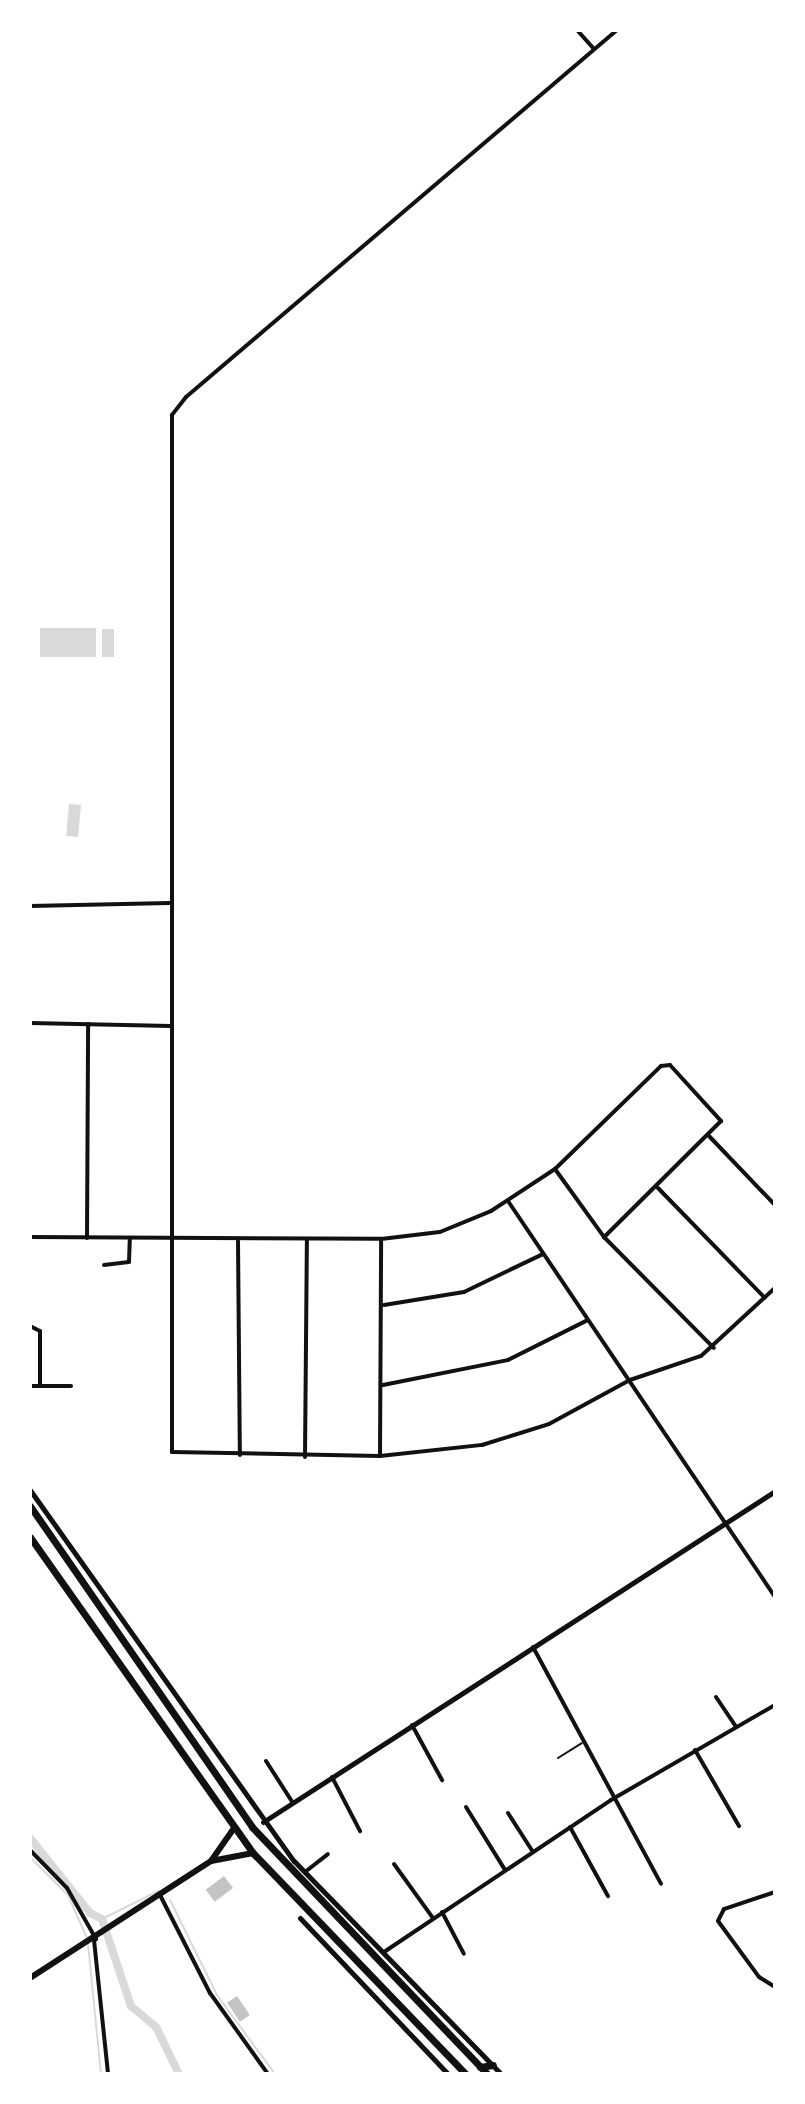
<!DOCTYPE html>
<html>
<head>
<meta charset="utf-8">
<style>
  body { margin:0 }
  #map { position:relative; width:805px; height:2104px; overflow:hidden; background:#fff; font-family:Bitter,serif }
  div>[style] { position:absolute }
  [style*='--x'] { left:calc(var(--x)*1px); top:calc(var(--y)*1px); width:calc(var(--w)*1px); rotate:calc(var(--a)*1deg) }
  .water>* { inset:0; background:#d9d9d9; transform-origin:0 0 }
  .stream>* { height:2px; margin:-1px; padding:0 1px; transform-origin:1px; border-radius:1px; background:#d9d9d9 }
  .canal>* { height:8px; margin:-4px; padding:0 4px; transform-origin:4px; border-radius:4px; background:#d9d9d9 }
  .building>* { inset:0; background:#c4c4c4; transform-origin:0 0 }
  .service>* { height:2px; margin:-1px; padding:0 1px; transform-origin:1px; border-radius:1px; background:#111 }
  .minor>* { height:4px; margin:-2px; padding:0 2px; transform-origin:2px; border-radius:2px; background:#111 }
  .tertiary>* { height:5px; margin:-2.5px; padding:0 2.5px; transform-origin:2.5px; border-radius:2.5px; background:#111 }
  .secondary>* { height:6px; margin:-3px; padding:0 3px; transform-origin:3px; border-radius:3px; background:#111 }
  .trunk>* { height:7px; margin:-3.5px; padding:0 3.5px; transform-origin:3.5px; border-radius:3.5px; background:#111 }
  span { translate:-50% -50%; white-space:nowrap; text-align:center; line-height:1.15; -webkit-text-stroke:8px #fff; paint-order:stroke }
  .frame { position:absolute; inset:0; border:32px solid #fff; pointer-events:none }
</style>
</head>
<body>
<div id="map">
  <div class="water">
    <i style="left:40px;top:628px;width:56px;height:29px"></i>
    <i style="left:102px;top:629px;width:12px;height:28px"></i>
    <i style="left:69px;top:804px;width:12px;height:32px;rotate:5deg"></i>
  </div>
  <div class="stream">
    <i style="--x:30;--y:1857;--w:54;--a:45"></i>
    <i style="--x:68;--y:1895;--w:47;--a:66.2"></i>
    <i style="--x:170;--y:1900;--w:106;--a:63.7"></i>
    <i style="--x:217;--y:1995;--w:98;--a:53.7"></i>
    <i style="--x:102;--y:1919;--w:63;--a:-26.6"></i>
    <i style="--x:88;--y:1944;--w:131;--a:84.3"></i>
  </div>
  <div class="canal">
    <i style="--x:30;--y:1838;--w:96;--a:51.3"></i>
    <i style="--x:90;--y:1913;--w:13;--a:27"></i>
    <i style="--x:102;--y:1919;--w:92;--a:71.6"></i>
    <i style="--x:131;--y:2006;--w:33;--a:40"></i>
    <i style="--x:156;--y:2027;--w:52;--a:63.9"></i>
  </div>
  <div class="building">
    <i style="left:224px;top:1876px;width:15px;height:23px;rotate:53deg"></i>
    <i style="left:237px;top:1996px;width:23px;height:12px;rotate:56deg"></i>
  </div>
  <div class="service">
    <i style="--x:558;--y:1758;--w:28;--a:-32"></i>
  </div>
  <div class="minor">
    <i style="--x:577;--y:30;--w:25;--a:48"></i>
    <i style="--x:617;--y:30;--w:566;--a:139.59"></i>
    <i style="--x:186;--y:397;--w:23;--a:128"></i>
    <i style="--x:172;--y:415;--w:1037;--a:90"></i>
    <i style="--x:172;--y:1452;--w:208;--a:1.1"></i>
    <i style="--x:380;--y:1456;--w:103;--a:-6.2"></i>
    <i style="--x:482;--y:1445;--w:70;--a:-17.4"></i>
    <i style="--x:549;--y:1424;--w:92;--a:-28.5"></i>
    <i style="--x:630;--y:1380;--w:75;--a:-18.7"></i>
    <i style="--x:701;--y:1356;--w:100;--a:-42.6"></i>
    <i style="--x:30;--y:906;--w:140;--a:-1.2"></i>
    <i style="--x:30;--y:1023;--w:141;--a:1.2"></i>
    <i style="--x:709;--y:1136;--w:95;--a:46.3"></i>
    <i style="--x:555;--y:1169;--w:84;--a:54.2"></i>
    <i style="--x:604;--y:1237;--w:156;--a:45.3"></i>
    <i style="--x:658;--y:1188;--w:153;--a:45.8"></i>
    <i style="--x:508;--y:1201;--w:478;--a:56"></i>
    <i style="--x:30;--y:1237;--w:351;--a:0.3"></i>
    <i style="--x:381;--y:1239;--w:59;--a:-6.8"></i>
    <i style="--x:440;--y:1232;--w:55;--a:-22.4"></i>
    <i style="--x:491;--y:1211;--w:77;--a:-33.3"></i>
    <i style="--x:555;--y:1169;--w:148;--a:-44.2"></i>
    <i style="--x:661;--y:1066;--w:9;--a:-6"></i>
    <i style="--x:670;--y:1065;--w:76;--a:47.7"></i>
    <i style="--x:721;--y:1121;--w:165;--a:135.2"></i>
    <i style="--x:87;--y:1238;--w:214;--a:-89.7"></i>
    <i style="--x:238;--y:1241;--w:214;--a:89.5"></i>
    <i style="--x:104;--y:1265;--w:25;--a:-7"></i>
    <i style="--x:129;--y:1262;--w:23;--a:-88"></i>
    <i style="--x:384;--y:1305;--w:81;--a:-9.2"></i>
    <i style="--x:464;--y:1292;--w:88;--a:-25.7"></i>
    <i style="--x:30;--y:1326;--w:11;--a:27"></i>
    <i style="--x:40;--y:1331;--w:53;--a:90"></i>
    <i style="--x:383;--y:1385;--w:127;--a:-11.3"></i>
    <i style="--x:508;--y:1360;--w:89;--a:-26.6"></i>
    <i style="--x:30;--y:1386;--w:41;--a:0"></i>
    <i style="--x:380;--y:1456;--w:217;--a:-89.7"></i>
    <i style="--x:305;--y:1457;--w:217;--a:-89.5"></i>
    <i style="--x:533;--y:1647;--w:269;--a:61.6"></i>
    <i style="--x:716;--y:1697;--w:36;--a:56"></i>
    <i style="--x:412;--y:1725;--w:63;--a:61.4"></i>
    <i style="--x:695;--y:1750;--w:88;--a:59.9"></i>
    <i style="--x:266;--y:1761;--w:50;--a:57.3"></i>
    <i style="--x:332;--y:1777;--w:61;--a:62.6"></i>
    <i style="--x:466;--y:1807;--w:74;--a:58.2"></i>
    <i style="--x:508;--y:1813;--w:46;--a:57.3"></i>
    <i style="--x:570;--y:1827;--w:79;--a:61.2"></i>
    <i style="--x:30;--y:1850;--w:53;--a:45.8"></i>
    <i style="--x:67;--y:1888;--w:59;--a:60.4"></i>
    <i style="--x:394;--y:1864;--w:67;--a:54.2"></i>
    <i style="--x:305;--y:1872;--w:29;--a:-38"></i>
    <i style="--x:775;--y:1892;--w:54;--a:161.6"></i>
    <i style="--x:724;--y:1909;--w:13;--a:117"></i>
    <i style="--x:718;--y:1921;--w:69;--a:53.8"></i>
    <i style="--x:759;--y:1977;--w:19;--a:32"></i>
    <i style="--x:161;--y:1897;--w:108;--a:63"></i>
    <i style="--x:210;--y:1993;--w:100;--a:54.4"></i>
    <i style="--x:442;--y:1912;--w:47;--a:62.4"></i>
    <i style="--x:94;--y:1940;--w:135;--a:84"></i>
    <i style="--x:384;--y:1952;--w:273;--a:-33.8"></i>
    <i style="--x:611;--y:1800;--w:190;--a:-30.1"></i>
  </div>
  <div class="tertiary">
    <i style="--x:30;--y:1490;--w:455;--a:54.6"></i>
    <i style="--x:294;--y:1861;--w:297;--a:45.8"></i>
    <i style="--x:263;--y:1822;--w:610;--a:-32.88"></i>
    <i style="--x:300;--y:1918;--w:215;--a:46.5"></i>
  </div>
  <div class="secondary">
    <i style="--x:211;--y:1861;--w:43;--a:-10.8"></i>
    <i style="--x:30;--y:1978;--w:216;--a:-32.9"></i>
    <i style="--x:211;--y:1861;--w:40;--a:-55.1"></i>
  </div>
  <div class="trunk">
    <i style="--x:30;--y:1506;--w:390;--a:55.3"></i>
    <i style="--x:252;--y:1827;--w:341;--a:46.4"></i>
    <i style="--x:30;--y:1537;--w:387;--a:54.8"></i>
    <i style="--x:253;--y:1853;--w:307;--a:46.1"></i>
    <i style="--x:480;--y:2067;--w:13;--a:-9"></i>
  </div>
  <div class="frame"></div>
</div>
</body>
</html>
